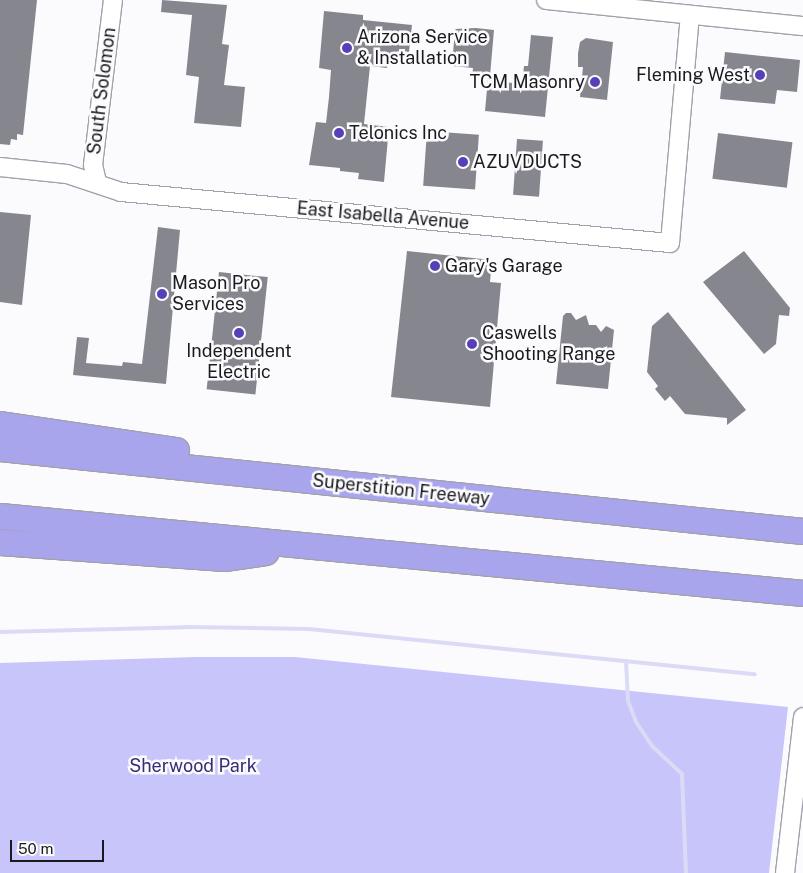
<!DOCTYPE html>
<html>
<head>
<meta charset="utf-8">
<style>
  body { margin:0 }
  #map { position:relative; width:803px; height:873px; overflow:hidden; background:#fbfbfd; font-family:"Public Sans",sans-serif }
  div>[style] { position:absolute }
  [style*='--x'] { left:calc(var(--x)*1px); top:calc(var(--y)*1px); width:calc(var(--w)*1px); rotate:calc(var(--a)*1deg) }
  .green>* { inset:0; background:#c7c5fa }
  .stream>* { height:4px; margin:-2px; padding:0 2px; transform-origin:2px; border-radius:2px; background:#dbdbf5 }
  .building>* { inset:0; background:#86868f; transform-origin:0 0 }
  .roads { filter:drop-shadow(1px 0 #a1a1ab) drop-shadow(-1px 0 #a1a1ab) drop-shadow(0 1px #a1a1ab) drop-shadow(0 -1px #a1a1ab) }
  .minor>* { height:18px; margin:-9px; padding:0 9px; transform-origin:9px; border-radius:9px; background:#fff }
  .highway>* { height:25px; margin:-12.5px; padding:0 12.5px; transform-origin:12.5px; border-radius:12.5px; background:#a9a5ec }
  .dots>* { width:14px; height:14px; translate:-50% -50%; box-sizing:border-box; border:2px solid #fbfbfd; border-radius:50% }
  span { translate:-50% -50%; white-space:nowrap; text-align:center; line-height:1.15; -webkit-text-stroke:5px #fbfbfd; paint-order:stroke }
  .poi-label { font-size:18px; color:#1a191d }
  .left { translate:0 -50%; text-align:left }
  .right { translate:-100% -50%; text-align:right }
  .street-label { font-size:18px; color:#1a191d }
  .park-label { font-size:18px; color:#382c74 }
  .scale { position:absolute; left:10px; top:840px; width:94px; height:22px; box-sizing:border-box; border:2px solid #1a191d; border-top:0; padding-left:6px; font-size:15px; line-height:18px; white-space:nowrap; color:#1a191d; -webkit-text-stroke:4px #fbfbfd; paint-order:stroke }
</style>
</head>
<body>
<div id="map">
  <div class="green">
    <i style="clip-path:polygon(196px 657px,295px 657px,788px 707px,769px 873px,0 873px,0 663px)"></i>
  </div>
  <div class="stream">
    <i style="--x:0;--y:632;--w:186;--a:-1.5"></i>
    <i style="--x:186;--y:627;--w:123;--a:0.9"></i>
    <i style="--x:309;--y:629;--w:448;--a:5.8"></i>
    <i style="--x:626;--y:661;--w:40;--a:87.1"></i>
    <i style="--x:628;--y:701;--w:22;--a:69"></i>
    <i style="--x:636;--y:722;--w:29;--a:56"></i>
    <i style="--x:652;--y:746;--w:41;--a:43"></i>
    <i style="--x:682;--y:774;--w:99;--a:87.7"></i>
  </div>
  <div class="building">
    <i style="clip-path:polygon(0 0,37px 0,23px 135px,17px 134px,17px 140px,11px 139px,10px 145px,0 144px)"></i>
    <i style="clip-path:polygon(162px 0,227px 5px,222px 44px,229px 45px,224px 85px,245px 87px,241px 127px,194px 123px,199px 77px,186px 75px,192px 15px,161px 12px)"></i>
    <i style="clip-path:polygon(324px 11px,363px 15px,363px 20px,412px 25px,408px 61px,388px 59px,387px 68px,370px 66px,364px 124px,389px 127px,384px 182px,358px 179px,359px 173px,340px 171px,340px 168px,309px 165px,316px 122px,326px 123px,329px 97px,331px 70px,319px 68px)"></i>
    <i style="clip-path:polygon(476px 28px,494px 30px,490px 76px,503px 78px,502px 82px,522px 84px,524px 66px,528px 66px,531px 35px,553px 37px,545px 117px,485px 111px,488px 78px,472px 77px,473px 68px,452px 66px,455px 29px)"></i>
    <i style="clip-path:polygon(586px 38px,613px 42px,607px 100px,580px 97px,583px 67px,578px 67px,578px 53px,580px 42px)"></i>
    <i style="clip-path:polygon(725px 52px,800px 60px,797px 92px,777px 90px,775px 104px,720px 99px)"></i>
    <i style="left:427px;top:131px;width:52px;height:55px;rotate:4deg"></i>
    <i style="left:718px;top:133px;width:75px;height:46px;rotate:7deg"></i>
    <i style="left:517px;top:139px;width:26px;height:56px;rotate:4deg"></i>
    <i style="clip-path:polygon(0 212px,31px 215px,22px 305px,0 302px)"></i>
    <i style="clip-path:polygon(158px 227px,180px 230px,166px 384px,73px 375px,77px 337px,89px 338px,86px 363px,122px 366px,123px 362px,142px 364px)"></i>
    <i style="clip-path:polygon(407px 251px,492px 260px,490px 282px,501px 283px,490px 407px,391px 397px)"></i>
    <i style="clip-path:polygon(744px 251px,790px 308px,789px 316px,779px 315px,776px 344px,764px 354px,703px 282px)"></i>
    <i style="left:219px;top:272px;width:49px;height:118px;rotate:6deg"></i>
    <i style="clip-path:polygon(668px 312px,746px 410px,727px 425px,727px 418px,685px 414px,670px 396px,665px 401px,655px 389px,658px 386px,647px 372px,652px 326px)"></i>
    <i style="clip-path:polygon(566px 313px,571px 313px,576px 320px,586px 315px,589px 325px,596px 325px,601px 332px,606px 326px,614px 330px,608px 389px,556px 384px,563px 316px)"></i>
  </div>
  <div class="roads">
    <div class="minor">
      <i style="--x:546;--y:0;--w:258;--a:5.8"></i>
      <i style="--x:0;--y:167;--w:67;--a:6"></i>
      <i style="--x:67;--y:174;--w:57;--a:18.4"></i>
      <i style="--x:121;--y:192;--w:551;--a:5.31"></i>
      <i style="--x:670;--y:243;--w:229;--a:-85"></i>
      <i style="--x:97;--y:182;--w:17;--a:-103"></i>
      <i style="--x:93;--y:165;--w:166;--a:-83.1"></i>
      <i style="--x:785;--y:873;--w:157;--a:-83.4"></i>
    </div>
    <div class="highway">
      <i style="--x:0;--y:424;--w:178;--a:8.4"></i>
      <i style="--x:0;--y:448;--w:807;--a:5.9"></i>
      <i style="--x:0;--y:516;--w:807;--a:5.48"></i>
      <i style="--x:0;--y:542;--w:225;--a:4.1"></i>
      <i style="--x:224;--y:558;--w:42;--a:-8.1"></i>
    </div>
  </div>
  <div class="dots">
    <i style="left:347px;top:48px;background:#573fb7"></i>
    <i style="left:760px;top:75px;background:#573fb7"></i>
    <i style="left:595px;top:82px;background:#573fb7"></i>
    <i style="left:339px;top:133px;background:#573fb7"></i>
    <i style="left:463px;top:162px;background:#573fb7"></i>
    <i style="left:435px;top:266px;background:#573fb7"></i>
    <i style="left:162px;top:294px;background:#573fb7"></i>
    <i style="left:239px;top:333px;background:#573fb7"></i>
    <i style="left:472px;top:344px;background:#573fb7"></i>
  </div>
  <div class="poi-label">
    <span class="left" style="left:357px;top:48px">Arizona Service<br>&amp; Installation</span>
    <span class="right" style="left:750px;top:75px">Fleming West</span>
    <span class="right" style="left:585px;top:82px">TCM Masonry</span>
    <span class="left" style="left:349px;top:133px">Telonics Inc</span>
    <span class="left" style="left:473px;top:162px">AZUVDUCTS</span>
    <span class="left" style="left:445px;top:266px">Gary's Garage</span>
    <span class="left" style="left:172px;top:294px">Mason Pro<br>Services</span>
    <span class="left" style="left:482px;top:344px">Caswells<br>Shooting Range</span>
    <span style="left:239px;top:362px">Independent<br>Electric</span>
  </div>
  <div class="street-label">
    <span style="left:102px;top:91px;rotate:-83deg">South Solomon</span>
    <span style="left:383px;top:216px;rotate:5deg">East Isabella Avenue</span>
    <span style="left:401px;top:490px;rotate:6deg">Superstition Freeway</span>
  </div>
  <div class="park-label">
    <span style="left:193px;top:766px">Sherwood Park</span>
  </div>
  <div class="scale">50 m</div>
</div>
</body>
</html>
